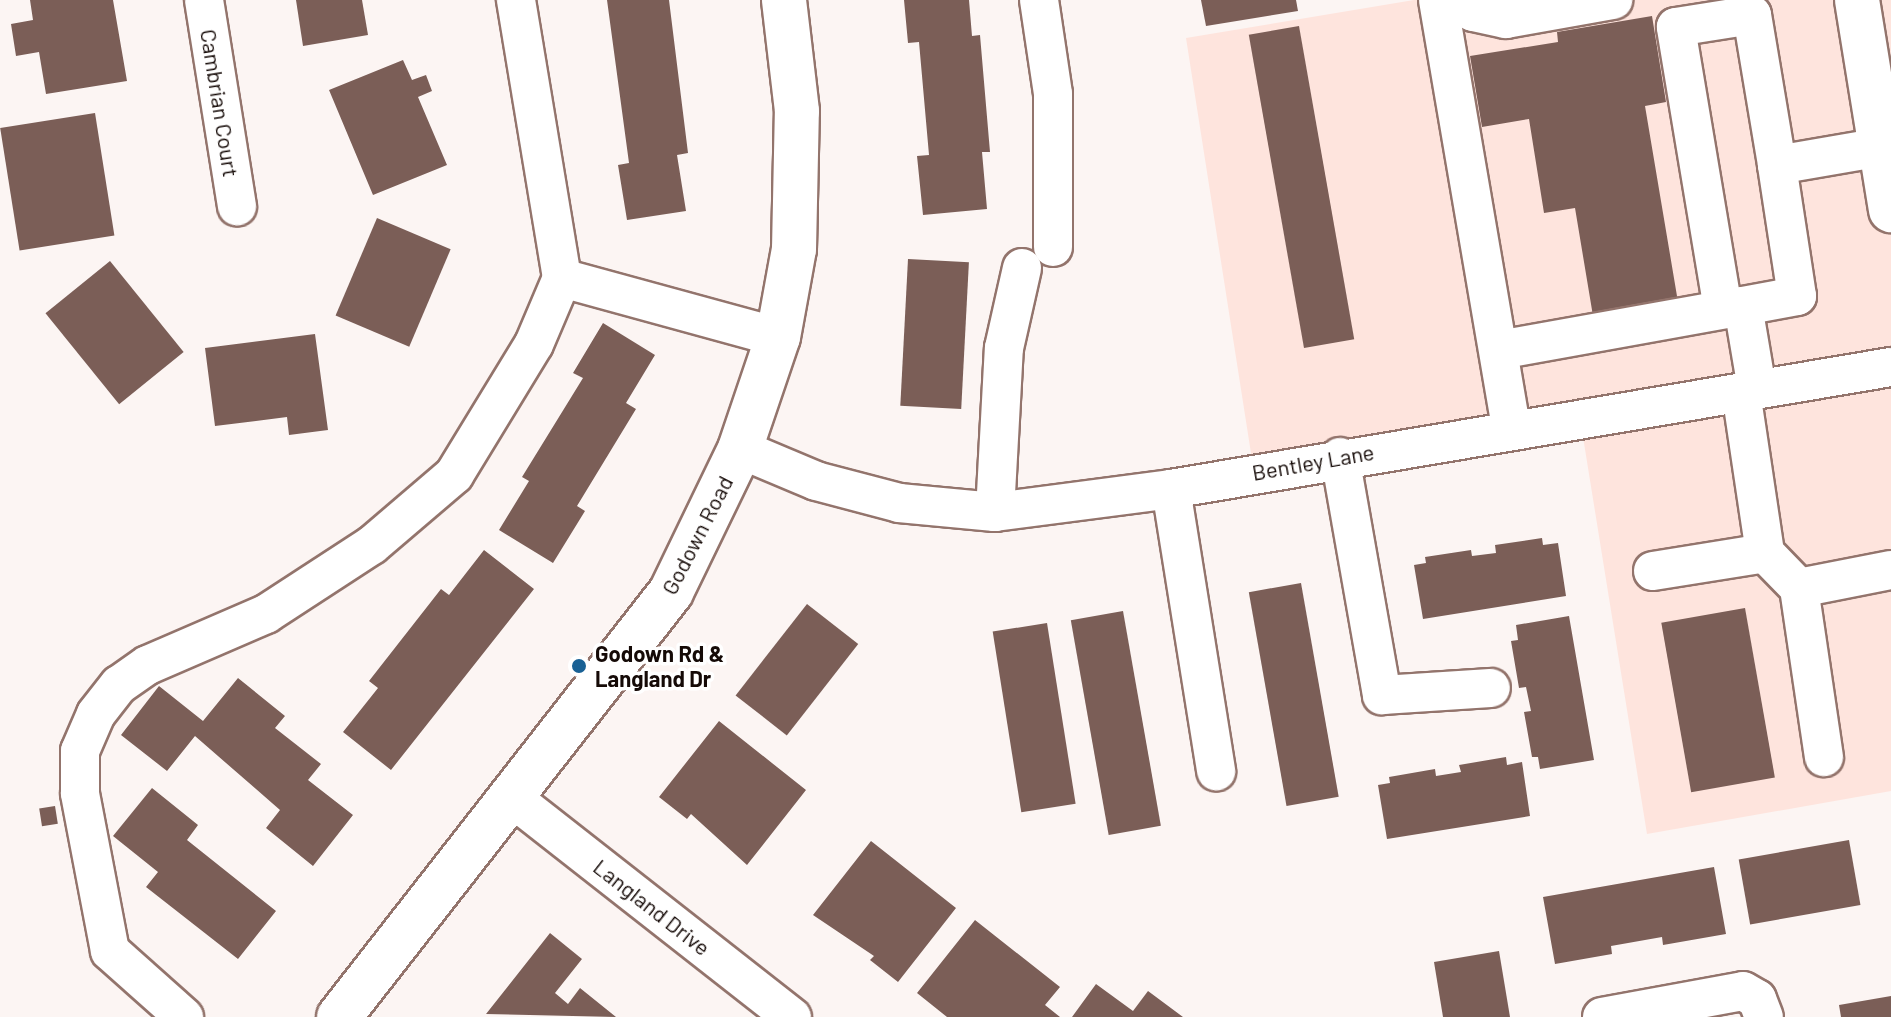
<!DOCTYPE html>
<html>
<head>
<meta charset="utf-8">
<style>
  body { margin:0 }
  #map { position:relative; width:1891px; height:1017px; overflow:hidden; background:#fcf5f3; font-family:Barlow,sans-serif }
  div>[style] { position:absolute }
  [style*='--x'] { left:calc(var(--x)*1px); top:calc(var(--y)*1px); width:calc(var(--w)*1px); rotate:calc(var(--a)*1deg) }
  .built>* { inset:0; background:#fee4dd }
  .building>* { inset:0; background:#7b5e57; transform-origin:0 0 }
  .roads { filter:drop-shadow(2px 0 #93746c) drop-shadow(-2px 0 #93746c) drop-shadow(0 2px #93746c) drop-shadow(0 -2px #93746c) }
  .minor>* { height:38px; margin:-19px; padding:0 19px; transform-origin:19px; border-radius:19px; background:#fff }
  .major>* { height:44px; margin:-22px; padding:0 22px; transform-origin:22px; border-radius:22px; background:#fff }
  .dots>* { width:22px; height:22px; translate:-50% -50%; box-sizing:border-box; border:4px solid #fff; border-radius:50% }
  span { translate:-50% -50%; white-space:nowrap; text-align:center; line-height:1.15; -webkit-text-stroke:7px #fff; paint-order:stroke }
  .street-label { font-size:22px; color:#150a07 }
  .poi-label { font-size:22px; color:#150a07; font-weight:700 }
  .left { translate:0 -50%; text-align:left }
</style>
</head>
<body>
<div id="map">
  <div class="built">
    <i style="clip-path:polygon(1414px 0,1891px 0,1891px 791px,1647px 834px,1579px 412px,1253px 466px,1186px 38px)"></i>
  </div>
  <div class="building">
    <i style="clip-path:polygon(30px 0,113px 0,127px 81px,46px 94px,39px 52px,16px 56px,11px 24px,33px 20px)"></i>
    <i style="clip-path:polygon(296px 0,362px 0,368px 35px,303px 46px)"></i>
    <i style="clip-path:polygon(607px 0,669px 0,688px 153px,677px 155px,686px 211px,627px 220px,618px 165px,629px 163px)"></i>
    <i style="clip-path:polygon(904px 0,969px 0,972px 36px,980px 35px,990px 152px,982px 152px,987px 209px,923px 215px,917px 156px,929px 155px,919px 42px,908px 43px)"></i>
    <i style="clip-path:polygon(1201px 0,1296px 0,1298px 11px,1206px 26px)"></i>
    <i style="clip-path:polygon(1652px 16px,1666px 102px,1645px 106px,1678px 302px,1593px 316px,1575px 208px,1544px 213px,1529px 119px,1482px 127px,1470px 56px,1558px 42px,1557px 32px)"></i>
    <i style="left:1299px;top:26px;width:318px;height:51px;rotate:80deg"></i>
    <i style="clip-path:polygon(403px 60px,412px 80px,426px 75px,432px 91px,418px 97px,447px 165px,373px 195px,329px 90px)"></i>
    <i style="left:95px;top:113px;width:124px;height:96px;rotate:81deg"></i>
    <i style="left:377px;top:218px;width:80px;height:106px;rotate:23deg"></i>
    <i style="left:908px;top:259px;width:61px;height:147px;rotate:3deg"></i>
    <i style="left:110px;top:261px;width:117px;height:83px;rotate:51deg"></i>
    <i style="clip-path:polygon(603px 323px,655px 355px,626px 403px,636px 409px,577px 506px,585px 511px,553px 563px,499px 530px,529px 481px,522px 477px,583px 378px,573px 373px)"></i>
    <i style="clip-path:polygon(315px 334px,328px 430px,289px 435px,287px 417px,215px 426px,205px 348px)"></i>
    <i style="clip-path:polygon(1542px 538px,1543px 545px,1558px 543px,1566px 596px,1423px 619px,1414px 565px,1426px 563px,1425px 557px,1471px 550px,1472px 556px,1496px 553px,1495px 545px)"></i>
    <i style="clip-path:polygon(484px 550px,534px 589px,391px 770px,343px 732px,378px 688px,369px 681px,441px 589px,449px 595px)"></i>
    <i style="left:1301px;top:583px;width:217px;height:53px;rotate:80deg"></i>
    <i style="left:807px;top:604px;width:65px;height:116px;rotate:38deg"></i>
    <i style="left:1745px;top:608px;width:172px;height:85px;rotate:80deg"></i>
    <i style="left:1123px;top:611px;width:218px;height:53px;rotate:80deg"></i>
    <i style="clip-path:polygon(1569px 616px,1594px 760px,1540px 769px,1538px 757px,1532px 757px,1524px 712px,1531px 711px,1526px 687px,1519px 688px,1511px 641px,1518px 640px,1516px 625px)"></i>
    <i style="left:1047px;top:623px;width:183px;height:55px;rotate:81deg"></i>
    <i style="clip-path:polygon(238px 678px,285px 716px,275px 728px,321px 764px,308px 780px,353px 815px,313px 866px,266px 828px,280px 810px,195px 736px,167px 771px,121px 735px,159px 686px,203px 721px)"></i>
    <i style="clip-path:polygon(719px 721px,806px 790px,747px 865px,691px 814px,687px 819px,659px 797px)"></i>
    <i style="clip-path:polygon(1506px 757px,1507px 765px,1522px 762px,1530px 816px,1387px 839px,1378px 785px,1390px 783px,1389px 777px,1435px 769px,1436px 776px,1461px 772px,1459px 765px)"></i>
    <i style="clip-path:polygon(152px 788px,198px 825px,187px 840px,276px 911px,238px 959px,146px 887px,158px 872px,113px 836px)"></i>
    <i style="left:55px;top:806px;width:18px;height:16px;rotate:81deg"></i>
    <i style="left:1849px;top:840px;width:66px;height:112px;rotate:80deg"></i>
    <i style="clip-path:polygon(871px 841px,956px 908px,898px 982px,870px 960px,874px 956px,813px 915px)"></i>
    <i style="clip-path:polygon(1714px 867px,1726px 934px,1663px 945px,1662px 937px,1611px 946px,1612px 954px,1555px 964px,1543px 897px)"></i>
    <i style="clip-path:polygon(975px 920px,1060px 987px,1045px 1005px,1060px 1017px,947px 1017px,917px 993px)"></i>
    <i style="clip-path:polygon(550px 933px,582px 959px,555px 993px,568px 1004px,580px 988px,616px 1017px,486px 1014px)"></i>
    <i style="clip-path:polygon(1499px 951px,1510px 1017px,1443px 1017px,1434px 962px)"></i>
    <i style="clip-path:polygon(1096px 984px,1133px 1011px,1148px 991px,1183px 1017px,1072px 1017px)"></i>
    <i style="clip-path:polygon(1891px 996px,1891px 1017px,1841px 1017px,1839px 1005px)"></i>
  </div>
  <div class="roads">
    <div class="minor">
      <i style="--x:204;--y:0;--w:209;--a:80.9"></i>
      <i style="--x:1039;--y:0;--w:95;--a:81.5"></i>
      <i style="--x:1053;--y:94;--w:153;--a:90"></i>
      <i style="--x:1438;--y:0;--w:435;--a:80.3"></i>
      <i style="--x:1464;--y:0;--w:15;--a:53"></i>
      <i style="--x:1473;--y:12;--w:34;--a:12"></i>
      <i style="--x:1506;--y:19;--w:109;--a:-10.1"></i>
      <i style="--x:562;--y:278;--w:224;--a:15.3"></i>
      <i style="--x:1743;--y:306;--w:55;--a:-10.5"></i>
      <i style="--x:1797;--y:296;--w:133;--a:-98.7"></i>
      <i style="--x:1777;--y:165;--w:106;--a:-9.8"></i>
      <i style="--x:1723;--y:309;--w:286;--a:-99.5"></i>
      <i style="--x:1676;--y:27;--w:77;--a:-9"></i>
      <i style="--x:1752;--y:15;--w:152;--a:80.5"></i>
      <i style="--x:1499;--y:350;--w:248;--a:-10.2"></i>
      <i style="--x:1743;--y:306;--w:84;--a:80.4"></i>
      <i style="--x:1741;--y:392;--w:163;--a:81.5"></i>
      <i style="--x:1765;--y:553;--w:49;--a:45.8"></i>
      <i style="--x:1799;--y:588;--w:171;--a:81.6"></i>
      <i style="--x:740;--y:449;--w:82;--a:22.8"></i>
      <i style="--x:816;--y:481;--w:86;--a:14.8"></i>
      <i style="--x:899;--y:503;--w:96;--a:5.4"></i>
      <i style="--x:995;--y:512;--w:177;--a:-7.4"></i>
      <i style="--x:1171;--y:489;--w:730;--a:-9.62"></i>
      <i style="--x:1340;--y:457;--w:242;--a:80"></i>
      <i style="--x:1382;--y:695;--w:109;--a:-3.7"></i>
      <i style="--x:1171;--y:489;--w:286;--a:80.9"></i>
      <i style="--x:995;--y:512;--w:164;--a:-86.9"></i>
      <i style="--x:1004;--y:348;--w:82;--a:-77.3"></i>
      <i style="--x:1653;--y:571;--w:113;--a:-9.1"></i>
      <i style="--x:1799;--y:588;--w:94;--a:-11.1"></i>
      <i style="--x:511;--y:797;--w:357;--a:38.1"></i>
      <i style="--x:184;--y:1017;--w:99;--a:-138.3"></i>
      <i style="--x:110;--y:951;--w:161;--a:-100.8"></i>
      <i style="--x:80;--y:793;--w:42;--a:-90"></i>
      <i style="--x:80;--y:751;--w:40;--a:-66.6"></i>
      <i style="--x:96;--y:714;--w:37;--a:-52"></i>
      <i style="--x:119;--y:685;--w:35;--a:-35"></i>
      <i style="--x:148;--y:665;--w:129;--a:-23.4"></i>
      <i style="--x:266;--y:614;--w:126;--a:-33.1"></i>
      <i style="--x:372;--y:545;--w:108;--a:-40.5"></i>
      <i style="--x:454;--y:475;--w:153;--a:-58.6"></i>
      <i style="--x:534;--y:344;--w:72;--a:-67"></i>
      <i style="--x:562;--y:278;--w:282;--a:-99.4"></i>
      <i style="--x:1602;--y:1017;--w:143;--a:-10.4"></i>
      <i style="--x:1743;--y:991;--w:16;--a:30"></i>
      <i style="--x:1757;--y:999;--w:19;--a:69"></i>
    </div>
    <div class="major">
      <i style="--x:1857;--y:0;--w:213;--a:80.8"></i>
      <i style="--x:339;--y:1017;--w:539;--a:-52"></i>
      <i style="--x:671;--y:592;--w:159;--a:-64.2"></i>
      <i style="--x:740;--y:449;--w:118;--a:-71.3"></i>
      <i style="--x:778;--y:337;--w:89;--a:-79.7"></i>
      <i style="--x:794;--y:249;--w:138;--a:-88.8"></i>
      <i style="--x:797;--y:111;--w:112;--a:-96.7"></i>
    </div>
  </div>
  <div class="dots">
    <i style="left:579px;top:666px;background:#196195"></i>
  </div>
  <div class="street-label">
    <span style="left:220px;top:103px;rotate:81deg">Cambrian Court</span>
    <span style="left:1313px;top:462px;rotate:-10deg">Bentley Lane</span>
    <span style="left:697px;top:535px;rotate:-63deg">Godown Road</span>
    <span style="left:652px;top:907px;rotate:38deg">Langland Drive</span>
  </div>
  <div class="poi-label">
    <span class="left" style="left:595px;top:666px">Godown Rd &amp;<br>Langland Dr</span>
  </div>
</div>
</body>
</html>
